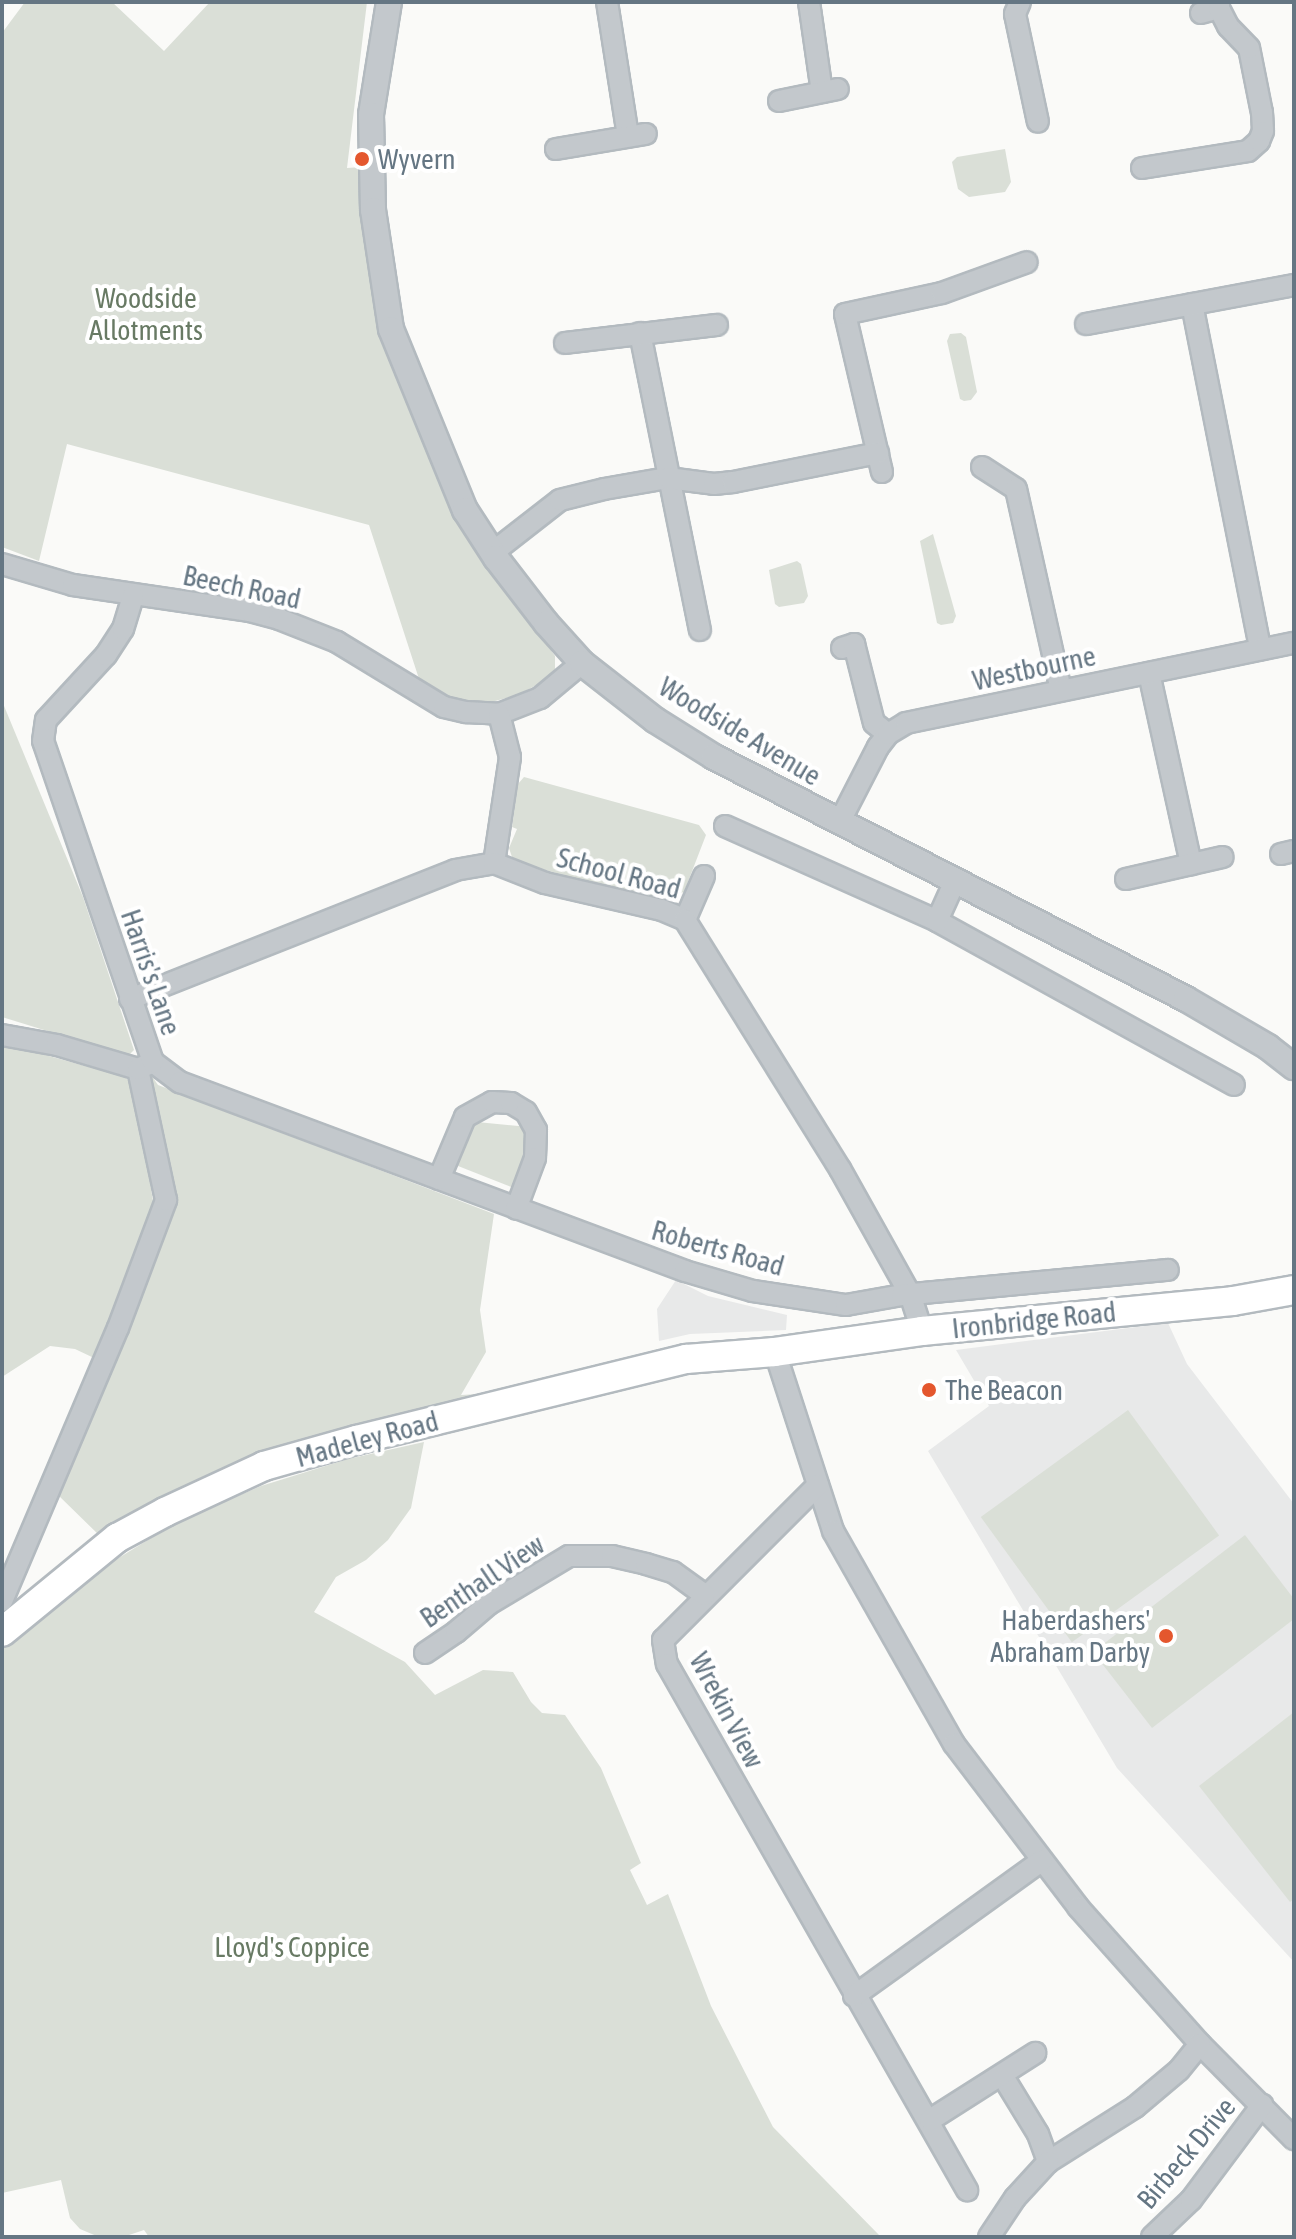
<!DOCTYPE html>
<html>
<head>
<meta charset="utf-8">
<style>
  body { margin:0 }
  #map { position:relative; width:1296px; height:2239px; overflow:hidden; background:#fafaf8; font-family:"Asap Condensed",sans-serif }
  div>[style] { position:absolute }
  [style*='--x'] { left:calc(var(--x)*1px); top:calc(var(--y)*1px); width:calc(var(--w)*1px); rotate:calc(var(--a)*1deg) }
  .built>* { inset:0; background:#e8e9e9 }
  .green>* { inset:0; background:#dadfd7; transform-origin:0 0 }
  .roads { filter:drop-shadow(2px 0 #b3babf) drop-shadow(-2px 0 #b3babf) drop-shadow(0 2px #b3babf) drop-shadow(0 -2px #b3babf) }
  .minor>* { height:20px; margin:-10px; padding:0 10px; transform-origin:10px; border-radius:10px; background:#c3c8cc }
  .tertiary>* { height:24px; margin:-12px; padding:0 12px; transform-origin:12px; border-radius:12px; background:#c3c8cc }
  .secondary>* { height:28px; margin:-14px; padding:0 14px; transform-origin:14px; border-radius:14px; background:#fff }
  .dots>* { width:22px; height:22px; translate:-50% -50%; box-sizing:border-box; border:4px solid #fff; border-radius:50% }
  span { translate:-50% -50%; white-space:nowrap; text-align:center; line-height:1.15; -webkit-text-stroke:8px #fff; paint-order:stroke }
  .poi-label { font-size:28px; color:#657683 }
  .left { translate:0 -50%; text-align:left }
  .right { translate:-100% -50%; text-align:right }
  .park-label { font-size:28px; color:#687a64 }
  .street-label { font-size:28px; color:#657683 }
  .frame { position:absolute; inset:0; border:4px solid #657683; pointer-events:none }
</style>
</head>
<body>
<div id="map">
  <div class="built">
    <i style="clip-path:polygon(676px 1280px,708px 1296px,787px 1315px,786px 1330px,690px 1334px,659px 1341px,657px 1309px)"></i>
    <i style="clip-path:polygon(1168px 1323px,1187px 1364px,1294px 1504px,1294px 1962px,1117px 1768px,928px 1451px,989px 1406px,956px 1350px)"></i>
  </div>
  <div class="green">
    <i style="clip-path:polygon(25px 2px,112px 2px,164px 51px,210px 2px,367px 2px,347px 168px,362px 167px,380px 318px,537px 630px,555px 656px,555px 669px,542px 682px,518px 695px,484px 704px,453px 700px,420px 682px,369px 525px,67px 444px,39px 561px,2px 547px,2px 33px)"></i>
    <i style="clip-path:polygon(1005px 149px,1011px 182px,1005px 192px,969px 197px,958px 189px,952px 162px,957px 157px)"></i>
    <i style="clip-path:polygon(961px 333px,966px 337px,977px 392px,971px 400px,964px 401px,960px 399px,947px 341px,950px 334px)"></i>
    <i style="clip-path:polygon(933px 534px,956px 616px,953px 623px,941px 625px,937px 623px,920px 541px)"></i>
    <i style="clip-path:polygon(797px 561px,801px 564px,808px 596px,804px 603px,779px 607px,775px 604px,769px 570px)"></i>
    <i style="clip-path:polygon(2px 701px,83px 897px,134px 1050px,128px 1056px,2px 1017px)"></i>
    <i style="clip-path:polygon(524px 777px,699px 825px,706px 835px,684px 892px,658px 900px,522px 864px,512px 857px,509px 848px,517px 829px,512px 827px,518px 784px)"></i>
    <i style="clip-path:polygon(2px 1043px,125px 1077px,134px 1085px,155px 1213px,94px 1358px,75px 1349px,50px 1346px,2px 1377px)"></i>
    <i style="clip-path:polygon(151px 1075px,158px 1085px,494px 1214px,480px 1310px,486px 1352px,461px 1395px,497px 1393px,443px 1410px,103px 1539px,57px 1494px,170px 1214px,175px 1189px)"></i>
    <i style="clip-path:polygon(477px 1122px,529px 1127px,530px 1151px,514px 1188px,453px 1164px,471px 1125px)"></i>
    <i style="left:1128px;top:1410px;width:155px;height:182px;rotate:54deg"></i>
    <i style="clip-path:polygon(424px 1442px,411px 1508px,388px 1540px,366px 1560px,336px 1577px,314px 1612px,405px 1662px,435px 1695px,483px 1670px,513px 1672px,531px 1702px,542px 1713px,565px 1715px,601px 1768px,641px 1863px,630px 1870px,647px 1905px,668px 1894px,711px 2006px,773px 2127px,879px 2235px,887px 2237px,149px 2237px,144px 2230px,123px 2237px,99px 2237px,80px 2229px,70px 2218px,61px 2180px,2px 2193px,2px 1648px,104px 1567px,177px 1522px,261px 1486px,348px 1459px)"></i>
    <i style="clip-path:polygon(1245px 1535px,1294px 1599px,1294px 1619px,1152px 1728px,1093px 1652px)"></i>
    <i style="clip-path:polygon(1294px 1712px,1294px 1899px,1290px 1902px,1199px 1786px)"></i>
  </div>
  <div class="roads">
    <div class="minor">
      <i style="--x:607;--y:2;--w:136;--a:81.1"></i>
      <i style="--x:809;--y:2;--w:91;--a:81.8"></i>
      <i style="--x:1020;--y:2;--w:13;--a:113"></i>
      <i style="--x:1015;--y:14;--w:110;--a:78"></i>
      <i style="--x:1201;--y:13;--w:19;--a:-16"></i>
      <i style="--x:1219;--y:8;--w:6;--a:-90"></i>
      <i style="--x:779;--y:101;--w:60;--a:-11.5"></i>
      <i style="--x:556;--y:149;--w:91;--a:-9.5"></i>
      <i style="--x:1142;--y:168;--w:107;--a:-9.1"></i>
      <i style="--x:1248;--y:151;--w:15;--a:-42"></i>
      <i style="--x:1259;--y:141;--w:11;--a:-68"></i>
      <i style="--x:1263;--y:131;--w:18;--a:-93"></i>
      <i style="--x:1262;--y:113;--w:66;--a:-101.3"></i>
      <i style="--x:1249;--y:48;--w:30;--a:-134"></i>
      <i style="--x:1228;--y:26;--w:20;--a:-117"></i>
      <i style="--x:1192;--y:304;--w:352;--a:78.8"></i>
      <i style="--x:1086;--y:324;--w:212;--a:-10.6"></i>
      <i style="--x:640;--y:333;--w:303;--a:78.6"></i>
      <i style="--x:565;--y:343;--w:153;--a:-6.8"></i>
      <i style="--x:982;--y:467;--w:40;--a:32.9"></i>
      <i style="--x:1016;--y:489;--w:206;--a:77.4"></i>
      <i style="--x:882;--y:472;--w:162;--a:-103.2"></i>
      <i style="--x:845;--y:314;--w:99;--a:-12.2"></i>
      <i style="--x:942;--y:293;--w:90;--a:-20"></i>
      <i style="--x:492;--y:553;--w:86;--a:-37.9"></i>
      <i style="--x:560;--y:500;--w:45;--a:-14"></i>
      <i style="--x:604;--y:489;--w:65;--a:-9.8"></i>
      <i style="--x:668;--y:478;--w:46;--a:7.4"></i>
      <i style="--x:714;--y:484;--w:19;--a:-6"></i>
      <i style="--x:733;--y:482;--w:148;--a:-11.3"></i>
      <i style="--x:2;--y:564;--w:74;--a:16.5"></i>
      <i style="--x:73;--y:585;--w:179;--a:8.4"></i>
      <i style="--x:250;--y:611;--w:30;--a:15"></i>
      <i style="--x:279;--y:619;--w:62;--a:21.6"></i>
      <i style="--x:337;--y:642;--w:125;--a:31.3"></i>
      <i style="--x:444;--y:707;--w:23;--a:13"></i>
      <i style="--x:466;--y:712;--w:33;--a:3"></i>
      <i style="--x:499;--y:714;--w:44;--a:-21.3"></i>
      <i style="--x:540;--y:698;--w:55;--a:-39.8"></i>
      <i style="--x:842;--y:648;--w:13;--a:-18"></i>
      <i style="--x:854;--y:644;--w:81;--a:75.8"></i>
      <i style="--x:874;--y:723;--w:18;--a:38"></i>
      <i style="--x:1149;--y:673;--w:196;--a:77.6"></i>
      <i style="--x:839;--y:823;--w:85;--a:-62.8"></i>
      <i style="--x:878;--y:747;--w:16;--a:-52"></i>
      <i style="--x:888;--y:734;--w:21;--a:-31"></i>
      <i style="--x:906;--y:723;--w:396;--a:-11.7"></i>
      <i style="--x:725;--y:826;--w:232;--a:24.1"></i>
      <i style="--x:937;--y:921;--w:339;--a:28.9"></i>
      <i style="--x:1281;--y:854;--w:13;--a:-13"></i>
      <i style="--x:494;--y:863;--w:107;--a:-81.4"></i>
      <i style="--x:510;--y:757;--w:44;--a:-104.3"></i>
      <i style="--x:1126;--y:879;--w:99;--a:-12.8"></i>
      <i style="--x:685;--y:920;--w:48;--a:-66.6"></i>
      <i style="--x:937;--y:921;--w:44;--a:-65.8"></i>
      <i style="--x:130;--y:999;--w:350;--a:-21.6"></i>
      <i style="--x:455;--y:870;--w:40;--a:-10"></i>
      <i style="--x:494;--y:863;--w:55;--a:21.4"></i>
      <i style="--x:545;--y:883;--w:120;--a:13"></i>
      <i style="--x:662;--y:910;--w:25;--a:23"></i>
      <i style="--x:685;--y:920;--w:293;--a:58.1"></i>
      <i style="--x:840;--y:1169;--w:143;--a:60.8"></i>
      <i style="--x:910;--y:1294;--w:39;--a:72"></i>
      <i style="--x:2;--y:1035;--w:56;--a:10.3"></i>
      <i style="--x:57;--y:1045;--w:84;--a:16.5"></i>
      <i style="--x:153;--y:1062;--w:34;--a:37"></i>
      <i style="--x:180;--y:1082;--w:539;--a:20.52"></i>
      <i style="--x:685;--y:1271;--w:71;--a:16.4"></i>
      <i style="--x:753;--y:1291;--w:94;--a:8.6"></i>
      <i style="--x:846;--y:1305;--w:57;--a:-10.1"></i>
      <i style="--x:902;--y:1295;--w:267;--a:-5.4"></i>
      <i style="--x:439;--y:1179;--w:67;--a:-67.2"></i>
      <i style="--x:465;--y:1117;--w:31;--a:-29"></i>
      <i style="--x:492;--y:1102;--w:19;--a:3"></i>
      <i style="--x:511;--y:1103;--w:17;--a:31"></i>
      <i style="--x:526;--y:1112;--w:21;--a:61"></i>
      <i style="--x:536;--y:1130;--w:28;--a:92"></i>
      <i style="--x:535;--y:1158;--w:54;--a:110.4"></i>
      <i style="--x:775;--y:1352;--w:188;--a:72"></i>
      <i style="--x:833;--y:1531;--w:245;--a:60.4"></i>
      <i style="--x:954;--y:1744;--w:205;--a:52.7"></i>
      <i style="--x:1078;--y:1907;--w:183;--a:48.3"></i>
      <i style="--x:1200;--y:2044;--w:134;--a:45.3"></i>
      <i style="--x:818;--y:1485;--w:219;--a:135"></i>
      <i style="--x:663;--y:1640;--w:24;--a:81"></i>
      <i style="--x:667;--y:1664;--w:606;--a:60.3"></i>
      <i style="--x:2;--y:1601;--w:297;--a:-67"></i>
      <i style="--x:118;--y:1328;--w:137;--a:-69.4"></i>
      <i style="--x:166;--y:1200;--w:134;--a:-102.1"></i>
      <i style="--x:138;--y:1069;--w:17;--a:-25"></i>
      <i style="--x:153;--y:1062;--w:339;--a:-108.9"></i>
      <i style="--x:43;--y:741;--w:21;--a:-82"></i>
      <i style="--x:46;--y:720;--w:88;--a:-47.3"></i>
      <i style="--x:106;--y:655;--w:31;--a:-57"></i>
      <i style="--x:123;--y:629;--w:34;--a:-73"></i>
      <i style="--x:425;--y:1653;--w:37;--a:-34"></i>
      <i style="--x:456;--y:1632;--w:43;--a:-40.3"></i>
      <i style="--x:489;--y:1604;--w:93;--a:-31"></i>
      <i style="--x:569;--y:1556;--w:43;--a:0"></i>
      <i style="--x:612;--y:1556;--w:35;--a:13"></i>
      <i style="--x:646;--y:1564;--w:28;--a:17"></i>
      <i style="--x:673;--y:1572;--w:39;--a:36"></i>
      <i style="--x:854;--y:1996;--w:231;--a:-35.8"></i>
      <i style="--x:1002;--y:2075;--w:69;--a:58.6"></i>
      <i style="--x:1038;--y:2134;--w:30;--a:70"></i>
      <i style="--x:1048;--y:2162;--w:103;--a:-32.3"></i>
      <i style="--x:1135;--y:2107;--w:57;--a:-40.1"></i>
      <i style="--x:1179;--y:2070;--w:33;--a:-51"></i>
      <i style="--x:930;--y:2120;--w:125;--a:-32.5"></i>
      <i style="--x:989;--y:2237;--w:47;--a:-56.3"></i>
      <i style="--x:1015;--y:2198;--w:49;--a:-47.5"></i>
      <i style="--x:1152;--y:2237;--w:54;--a:-43.5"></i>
      <i style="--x:1191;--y:2200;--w:119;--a:-53.2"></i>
    </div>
    <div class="tertiary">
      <i style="--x:389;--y:2;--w:114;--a:99.1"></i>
      <i style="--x:371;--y:115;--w:95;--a:88.8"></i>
      <i style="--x:373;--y:210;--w:120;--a:81.4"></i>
      <i style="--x:391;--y:329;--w:196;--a:67.8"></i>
      <i style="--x:465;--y:510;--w:57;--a:57.1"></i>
      <i style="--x:496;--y:558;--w:82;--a:52.4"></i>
      <i style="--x:546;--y:623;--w:54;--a:48"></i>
      <i style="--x:582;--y:663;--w:93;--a:38"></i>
      <i style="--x:655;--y:720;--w:70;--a:32.1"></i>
      <i style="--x:714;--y:757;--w:530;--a:27.14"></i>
      <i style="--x:1186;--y:999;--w:95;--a:30.3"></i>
      <i style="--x:1268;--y:1047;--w:33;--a:38"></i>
    </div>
    <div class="secondary">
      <i style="--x:2;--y:1632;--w:149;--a:-39.3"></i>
      <i style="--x:117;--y:1538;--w:55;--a:-28.4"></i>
      <i style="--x:165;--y:1512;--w:109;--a:-24.9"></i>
      <i style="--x:264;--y:1466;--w:96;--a:-15.8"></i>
      <i style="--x:356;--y:1440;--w:340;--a:-13.8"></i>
      <i style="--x:686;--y:1359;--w:89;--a:-4.5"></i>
      <i style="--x:775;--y:1352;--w:148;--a:-8.1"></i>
      <i style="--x:922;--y:1331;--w:312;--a:-5.5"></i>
      <i style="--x:1233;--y:1301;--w:62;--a:-10.2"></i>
    </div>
  </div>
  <div class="dots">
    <i style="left:362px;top:159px;background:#e4572e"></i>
    <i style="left:929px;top:1390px;background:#e4572e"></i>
    <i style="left:1166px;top:1636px;background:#e4572e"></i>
  </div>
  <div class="poi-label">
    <span class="left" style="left:378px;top:159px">Wyvern</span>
    <span class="left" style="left:945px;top:1390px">The Beacon</span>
    <span class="right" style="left:1150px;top:1636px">Haberdashers'<br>Abraham Darby</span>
  </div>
  <div class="park-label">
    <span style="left:146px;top:314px">Woodside<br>Allotments</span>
    <span style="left:292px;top:1947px">Lloyd's Coppice</span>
  </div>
  <div class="street-label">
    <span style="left:242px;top:587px;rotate:12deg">Beech Road</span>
    <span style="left:1034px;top:668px;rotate:-12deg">Westbourne</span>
    <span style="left:740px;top:731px;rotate:31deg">Woodside Avenue</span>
    <span style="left:619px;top:873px;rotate:15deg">School Road</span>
    <span style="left:151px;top:972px;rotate:71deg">Harris's Lane</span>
    <span style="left:718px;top:1248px;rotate:16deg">Roberts Road</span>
    <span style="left:1034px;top:1320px;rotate:-6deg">Ironbridge Road</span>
    <span style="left:367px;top:1439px;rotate:-15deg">Madeley Road</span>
    <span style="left:482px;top:1581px;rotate:-34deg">Benthall View</span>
    <span style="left:727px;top:1710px;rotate:62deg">Wrekin View</span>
    <span style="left:1186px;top:2153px;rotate:-50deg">Birbeck Drive</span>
  </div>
  <div class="frame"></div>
</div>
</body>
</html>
